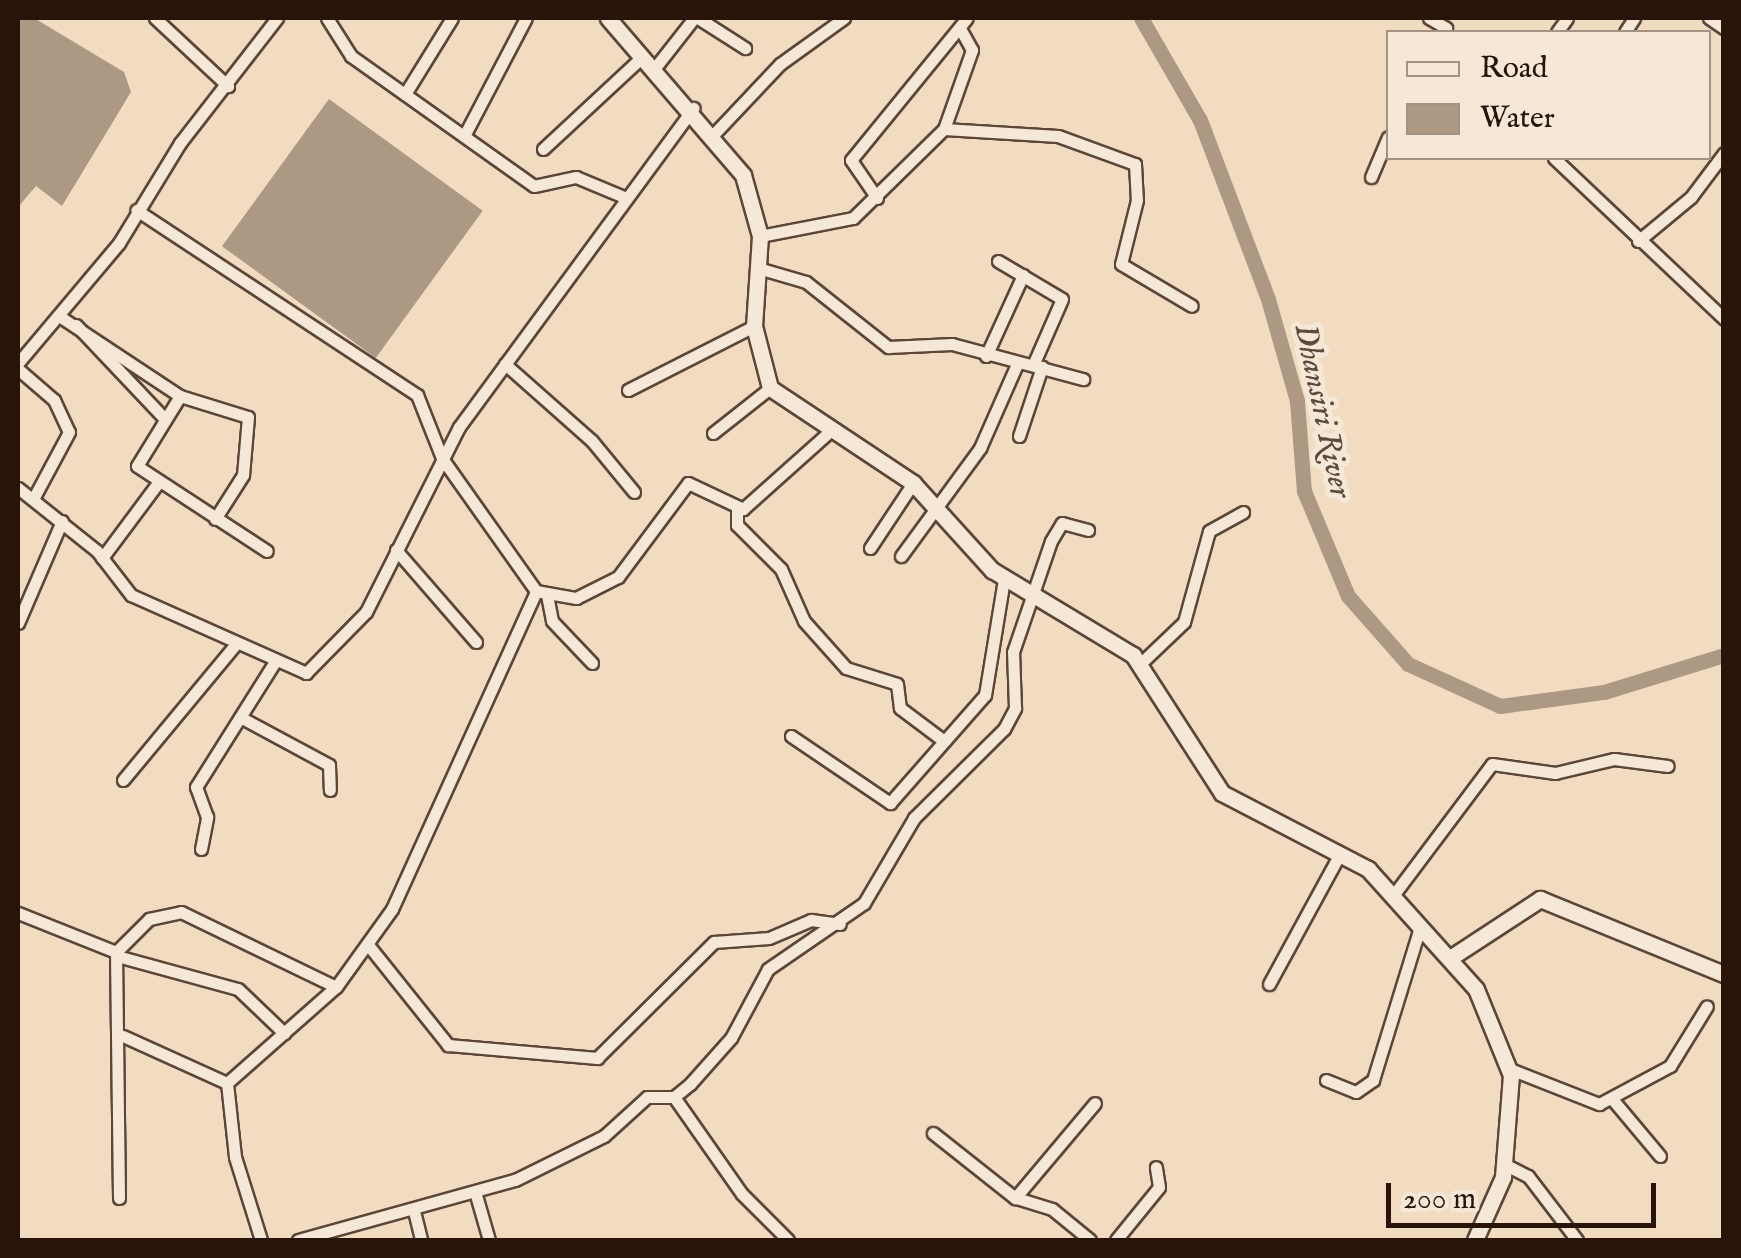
<!DOCTYPE html>
<html>
<head>
<meta charset="utf-8">
<style>
  body { margin:0 }
  #map { position:relative; width:1741px; height:1258px; overflow:hidden; background:#f1dcc1; font-family:"IM FELL English",serif }
  div>[style] { position:absolute }
  [style*='--x'] { left:calc(var(--x)*1px); top:calc(var(--y)*1px); width:calc(var(--w)*1px); rotate:calc(var(--a)*1deg) }
  .water>* { inset:0; background:#ad9883; transform-origin:0 0 }
  .river>* { height:15px; margin:-7.5px; padding:0 7.5px; transform-origin:7.5px; border-radius:7.5px; background:#ad9883 }
  .roads { filter:drop-shadow(2px 0 #5b4638) drop-shadow(-2px 0 #5b4638) drop-shadow(0 2px #5b4638) drop-shadow(0 -2px #5b4638) }
  .street>* { height:11px; margin:-5.5px; padding:0 5.5px; transform-origin:5.5px; border-radius:5.5px; background:#f6e8d7 }
  .secondary>* { height:15px; margin:-7.5px; padding:0 7.5px; transform-origin:7.5px; border-radius:7.5px; background:#f6e8d7 }
  span { translate:-50% -50%; white-space:nowrap; text-align:center; line-height:1.15; -webkit-text-stroke:10px #f6e8d7; paint-order:stroke }
  .water-label { font-size:32px; color:#5e493a; font-style:italic }
  .frame { position:absolute; inset:0; border:20px solid #29140a; pointer-events:none }
  .legend { position:absolute; left:1386px; top:30px; width:325px; height:130px; box-sizing:border-box; background:#f6e8d7; border:2px solid #a49385; margin:0; padding:12px 18px; list-style:none; font-size:30px; color:#29140a }
  .legend li { display:flex; align-items:center; gap:20px; height:50px }
  .legend b { width:50px; border:2px solid #a49385 }
  .scale { position:absolute; left:1386px; top:1183px; width:270px; height:45px; box-sizing:border-box; border:5px solid #29140a; border-top:0; padding-left:12px; font-size:30px; line-height:35px; white-space:nowrap; color:#29140a; -webkit-text-stroke:8px #f6e8d7; paint-order:stroke }
</style>
</head>
<body>
<div id="map">
  <div class="water">
    <i style="clip-path:polygon(18px 18px,34px 18px,124px 72px,131px 92px,62px 206px,36px 186px,18px 207px)"></i>
    <i style="left:329px;top:99px;width:190px;height:182px;rotate:36deg"></i>
  </div>
  <div class="river">
    <i style="--x:1141;--y:18;--w:118;--a:60"></i>
    <i style="--x:1200;--y:120;--w:191;--a:69.2"></i>
    <i style="--x:1268;--y:299;--w:106;--a:74.1"></i>
    <i style="--x:1297;--y:401;--w:90;--a:85.6"></i>
    <i style="--x:1304;--y:491;--w:114;--a:67.3"></i>
    <i style="--x:1348;--y:596;--w:91;--a:48.6"></i>
    <i style="--x:1408;--y:664;--w:101;--a:24.5"></i>
    <i style="--x:1500;--y:706;--w:105;--a:-7.7"></i>
    <i style="--x:1604;--y:692;--w:126;--a:-17.1"></i>
  </div>
  <div class="roads">
    <div class="street">
      <i style="--x:155;--y:18;--w:100;--a:43"></i>
      <i style="--x:327;--y:18;--w:45;--a:57.7"></i>
      <i style="--x:351;--y:56;--w:224;--a:35.4"></i>
      <i style="--x:534;--y:186;--w:43;--a:-12.1"></i>
      <i style="--x:576;--y:177;--w:52;--a:22.6"></i>
      <i style="--x:698;--y:18;--w:56;--a:32.6"></i>
      <i style="--x:1429;--y:18;--w:20;--a:30"></i>
      <i style="--x:1709;--y:18;--w:18;--a:34"></i>
      <i style="--x:1557;--y:32;--w:17;--a:-54"></i>
      <i style="--x:1625;--y:32;--w:17;--a:-57"></i>
      <i style="--x:654;--y:69;--w:65;--a:-51.9"></i>
      <i style="--x:405;--y:94;--w:89;--a:-58.3"></i>
      <i style="--x:944;--y:129;--w:84;--a:-70.5"></i>
      <i style="--x:972;--y:50;--w:25;--a:-119"></i>
      <i style="--x:713;--y:135;--w:98;--a:-46.7"></i>
      <i style="--x:780;--y:64;--w:79;--a:-35.7"></i>
      <i style="--x:464;--y:136;--w:133;--a:-62.3"></i>
      <i style="--x:543;--y:149;--w:135;--a:-42.9"></i>
      <i style="--x:1554;--y:158;--w:234;--a:43.4"></i>
      <i style="--x:1371;--y:177;--w:43;--a:-67"></i>
      <i style="--x:877;--y:198;--w:46;--a:-124.4"></i>
      <i style="--x:851;--y:160;--w:183;--a:-50.8"></i>
      <i style="--x:760;--y:236;--w:95;--a:-11"></i>
      <i style="--x:853;--y:218;--w:127;--a:-44.4"></i>
      <i style="--x:944;--y:129;--w:114;--a:3.5"></i>
      <i style="--x:1058;--y:136;--w:82;--a:20"></i>
      <i style="--x:1135;--y:164;--w:36;--a:87"></i>
      <i style="--x:1137;--y:200;--w:66;--a:104"></i>
      <i style="--x:1121;--y:264;--w:82;--a:30.6"></i>
      <i style="--x:1638;--y:241;--w:69;--a:-39.7"></i>
      <i style="--x:1691;--y:197;--w:55;--a:-53.1"></i>
      <i style="--x:998;--y:261;--w:74;--a:30.7"></i>
      <i style="--x:1062;--y:299;--w:72;--a:113.7"></i>
      <i style="--x:758;--y:268;--w:50;--a:16.3"></i>
      <i style="--x:806;--y:282;--w:105;--a:38.4"></i>
      <i style="--x:888;--y:347;--w:64;--a:-2.7"></i>
      <i style="--x:952;--y:344;--w:136;--a:15"></i>
      <i style="--x:59;--y:316;--w:145;--a:33.5"></i>
      <i style="--x:180;--y:396;--w:71;--a:17.2"></i>
      <i style="--x:248;--y:417;--w:58;--a:94.9"></i>
      <i style="--x:243;--y:475;--w:52;--a:122.5"></i>
      <i style="--x:76;--y:325;--w:128;--a:46.6"></i>
      <i style="--x:986;--y:356;--w:89;--a:-65.4"></i>
      <i style="--x:18;--y:363;--w:157;--a:-49.9"></i>
      <i style="--x:119;--y:243;--w:117;--a:-58.6"></i>
      <i style="--x:180;--y:143;--w:158;--a:-52.2"></i>
      <i style="--x:505;--y:364;--w:116;--a:41.5"></i>
      <i style="--x:592;--y:441;--w:66;--a:50.5"></i>
      <i style="--x:18;--y:369;--w:48;--a:40.7"></i>
      <i style="--x:54;--y:400;--w:35;--a:65"></i>
      <i style="--x:69;--y:432;--w:76;--a:118.2"></i>
      <i style="--x:628;--y:390;--w:141;--a:-26.9"></i>
      <i style="--x:180;--y:396;--w:82;--a:121.6"></i>
      <i style="--x:137;--y:466;--w:155;--a:33.2"></i>
      <i style="--x:713;--y:433;--w:73;--a:-38.3"></i>
      <i style="--x:1019;--y:436;--w:73;--a:-71.6"></i>
      <i style="--x:18;--y:488;--w:101;--a:38.6"></i>
      <i style="--x:97;--y:551;--w:56;--a:52.3"></i>
      <i style="--x:131;--y:595;--w:192;--a:24"></i>
      <i style="--x:306;--y:673;--w:86;--a:-45.5"></i>
      <i style="--x:366;--y:612;--w:207;--a:-63.3"></i>
      <i style="--x:459;--y:427;--w:396;--a:-53.7"></i>
      <i style="--x:737;--y:508;--w:17;--a:90"></i>
      <i style="--x:737;--y:525;--w:62;--a:45"></i>
      <i style="--x:781;--y:569;--w:57;--a:66.1"></i>
      <i style="--x:804;--y:621;--w:63;--a:48.2"></i>
      <i style="--x:846;--y:668;--w:53;--a:17.4"></i>
      <i style="--x:897;--y:684;--w:24;--a:83"></i>
      <i style="--x:900;--y:708;--w:55;--a:36.9"></i>
      <i style="--x:870;--y:548;--w:78;--a:-56.5"></i>
      <i style="--x:396;--y:550;--w:122;--a:49"></i>
      <i style="--x:901;--y:556;--w:134;--a:-53.8"></i>
      <i style="--x:980;--y:448;--w:92;--a:-66.2"></i>
      <i style="--x:102;--y:558;--w:94;--a:-53.3"></i>
      <i style="--x:536;--y:591;--w:41;--a:9.9"></i>
      <i style="--x:576;--y:598;--w:47;--a:-26.6"></i>
      <i style="--x:618;--y:577;--w:117;--a:-53.3"></i>
      <i style="--x:688;--y:483;--w:61;--a:25.3"></i>
      <i style="--x:743;--y:509;--w:113;--a:-41.8"></i>
      <i style="--x:547;--y:595;--w:26;--a:79"></i>
      <i style="--x:552;--y:621;--w:58;--a:46.4"></i>
      <i style="--x:18;--y:623;--w:111;--a:-66.7"></i>
      <i style="--x:1141;--y:663;--w:59;--a:-43.6"></i>
      <i style="--x:1184;--y:622;--w:94;--a:-74.6"></i>
      <i style="--x:1209;--y:531;--w:39;--a:-29"></i>
      <i style="--x:240;--y:717;--w:101;--a:28.3"></i>
      <i style="--x:329;--y:765;--w:25;--a:88"></i>
      <i style="--x:791;--y:736;--w:120;--a:34.1"></i>
      <i style="--x:890;--y:803;--w:144;--a:-48.7"></i>
      <i style="--x:985;--y:695;--w:118;--a:-80.7"></i>
      <i style="--x:123;--y:780;--w:175;--a:-50.3"></i>
      <i style="--x:201;--y:849;--w:33;--a:-79"></i>
      <i style="--x:207;--y:817;--w:32;--a:-110"></i>
      <i style="--x:196;--y:787;--w:146;--a:-57.8"></i>
      <i style="--x:1395;--y:893;--w:161;--a:-53.1"></i>
      <i style="--x:1492;--y:764;--w:64;--a:8.1"></i>
      <i style="--x:1555;--y:773;--w:61;--a:-13.3"></i>
      <i style="--x:1614;--y:759;--w:54;--a:7.4"></i>
      <i style="--x:18;--y:913;--w:105;--a:21.7"></i>
      <i style="--x:116;--y:952;--w:246;--a:89.3"></i>
      <i style="--x:369;--y:946;--w:127;--a:51.4"></i>
      <i style="--x:448;--y:1045;--w:150;--a:5"></i>
      <i style="--x:597;--y:1058;--w:165;--a:-44.8"></i>
      <i style="--x:714;--y:942;--w:55;--a:-4.2"></i>
      <i style="--x:769;--y:938;--w:46;--a:-23.2"></i>
      <i style="--x:811;--y:920;--w:29;--a:8"></i>
      <i style="--x:116;--y:952;--w:47;--a:-45"></i>
      <i style="--x:149;--y:919;--w:33;--a:-12"></i>
      <i style="--x:181;--y:912;--w:172;--a:25.8"></i>
      <i style="--x:336;--y:987;--w:96;--a:-54.3"></i>
      <i style="--x:392;--y:909;--w:349;--a:-65.6"></i>
      <i style="--x:536;--y:591;--w:163;--a:-125.3"></i>
      <i style="--x:442;--y:458;--w:68;--a:-111.6"></i>
      <i style="--x:417;--y:395;--w:336;--a:-146.6"></i>
      <i style="--x:117;--y:956;--w:125;--a:15.3"></i>
      <i style="--x:238;--y:989;--w:64;--a:43.7"></i>
      <i style="--x:1269;--y:984;--w:148;--a:-61.4"></i>
      <i style="--x:123;--y:1036;--w:114;--a:24.3"></i>
      <i style="--x:227;--y:1083;--w:74;--a:83.8"></i>
      <i style="--x:235;--y:1157;--w:87;--a:72.6"></i>
      <i style="--x:1510;--y:1069;--w:96;--a:21.5"></i>
      <i style="--x:1599;--y:1104;--w:81;--a:-28.2"></i>
      <i style="--x:1670;--y:1066;--w:70;--a:-58.3"></i>
      <i style="--x:1326;--y:1080;--w:32;--a:22"></i>
      <i style="--x:1356;--y:1092;--w:21;--a:-35"></i>
      <i style="--x:1373;--y:1080;--w:160;--a:-72.9"></i>
      <i style="--x:227;--y:1083;--w:145;--a:-41.4"></i>
      <i style="--x:674;--y:1097;--w:118;--a:55"></i>
      <i style="--x:742;--y:1194;--w:65;--a:45"></i>
      <i style="--x:1613;--y:1100;--w:73;--a:50"></i>
      <i style="--x:933;--y:1133;--w:105;--a:38.4"></i>
      <i style="--x:1504;--y:1164;--w:27;--a:27"></i>
      <i style="--x:1528;--y:1176;--w:81;--a:52.6"></i>
      <i style="--x:476;--y:1195;--w:47;--a:73.9"></i>
      <i style="--x:414;--y:1211;--w:30;--a:76"></i>
      <i style="--x:298;--y:1240;--w:225;--a:-15.5"></i>
      <i style="--x:515;--y:1180;--w:99;--a:-26.3"></i>
      <i style="--x:604;--y:1136;--w:58;--a:-42.2"></i>
      <i style="--x:647;--y:1097;--w:27;--a:0"></i>
      <i style="--x:674;--y:1097;--w:21;--a:-39"></i>
      <i style="--x:690;--y:1084;--w:62;--a:-48.3"></i>
      <i style="--x:731;--y:1038;--w:78;--a:-61.8"></i>
      <i style="--x:768;--y:969;--w:116;--a:-34.5"></i>
      <i style="--x:864;--y:903;--w:99;--a:-59.5"></i>
      <i style="--x:914;--y:818;--w:127;--a:-44.7"></i>
      <i style="--x:1004;--y:729;--w:24;--a:-62"></i>
      <i style="--x:1015;--y:708;--w:56;--a:-92"></i>
      <i style="--x:1013;--y:652;--w:117;--a:-71.1"></i>
      <i style="--x:1051;--y:541;--w:21;--a:-59"></i>
      <i style="--x:1062;--y:523;--w:27;--a:15"></i>
      <i style="--x:1090;--y:1240;--w:49;--a:-140.8"></i>
      <i style="--x:1052;--y:1209;--w:39;--a:-163"></i>
      <i style="--x:1015;--y:1198;--w:124;--a:-49.9"></i>
      <i style="--x:1116;--y:1240;--w:68;--a:-50.9"></i>
      <i style="--x:1159;--y:1187;--w:20;--a:-99"></i>
    </div>
    <div class="secondary">
      <i style="--x:608;--y:18;--w:207;--a:49.3"></i>
      <i style="--x:743;--y:175;--w:63;--a:74.4"></i>
      <i style="--x:760;--y:236;--w:90;--a:93.8"></i>
      <i style="--x:754;--y:326;--w:64;--a:75.5"></i>
      <i style="--x:770;--y:388;--w:172;--a:33.6"></i>
      <i style="--x:913;--y:483;--w:118;--a:47.8"></i>
      <i style="--x:992;--y:570;--w:165;--a:31.1"></i>
      <i style="--x:1133;--y:655;--w:164;--a:57.2"></i>
      <i style="--x:1222;--y:793;--w:165;--a:27.5"></i>
      <i style="--x:1368;--y:869;--w:161;--a:48"></i>
      <i style="--x:1476;--y:989;--w:93;--a:67.9"></i>
      <i style="--x:1511;--y:1075;--w:102;--a:94.5"></i>
      <i style="--x:1503;--y:1177;--w:69;--a:114"></i>
      <i style="--x:1450;--y:958;--w:108;--a:-33.2"></i>
      <i style="--x:1540;--y:899;--w:199;--a:22.2"></i>
    </div>
  </div>
  <div class="water-label">
    <span style="left:1321px;top:411px;rotate:78deg">Dhansiri River</span>
  </div>
  <div class="frame"></div>
  <ul class="legend">
  <li><b style="height:12px;background:#f6e8d7"></b>Road</li>
  <li><b style="height:28px;background:#ad9883"></b>Water</li>
  </ul>
  <div class="scale">200 m</div>
</div>
</body>
</html>
